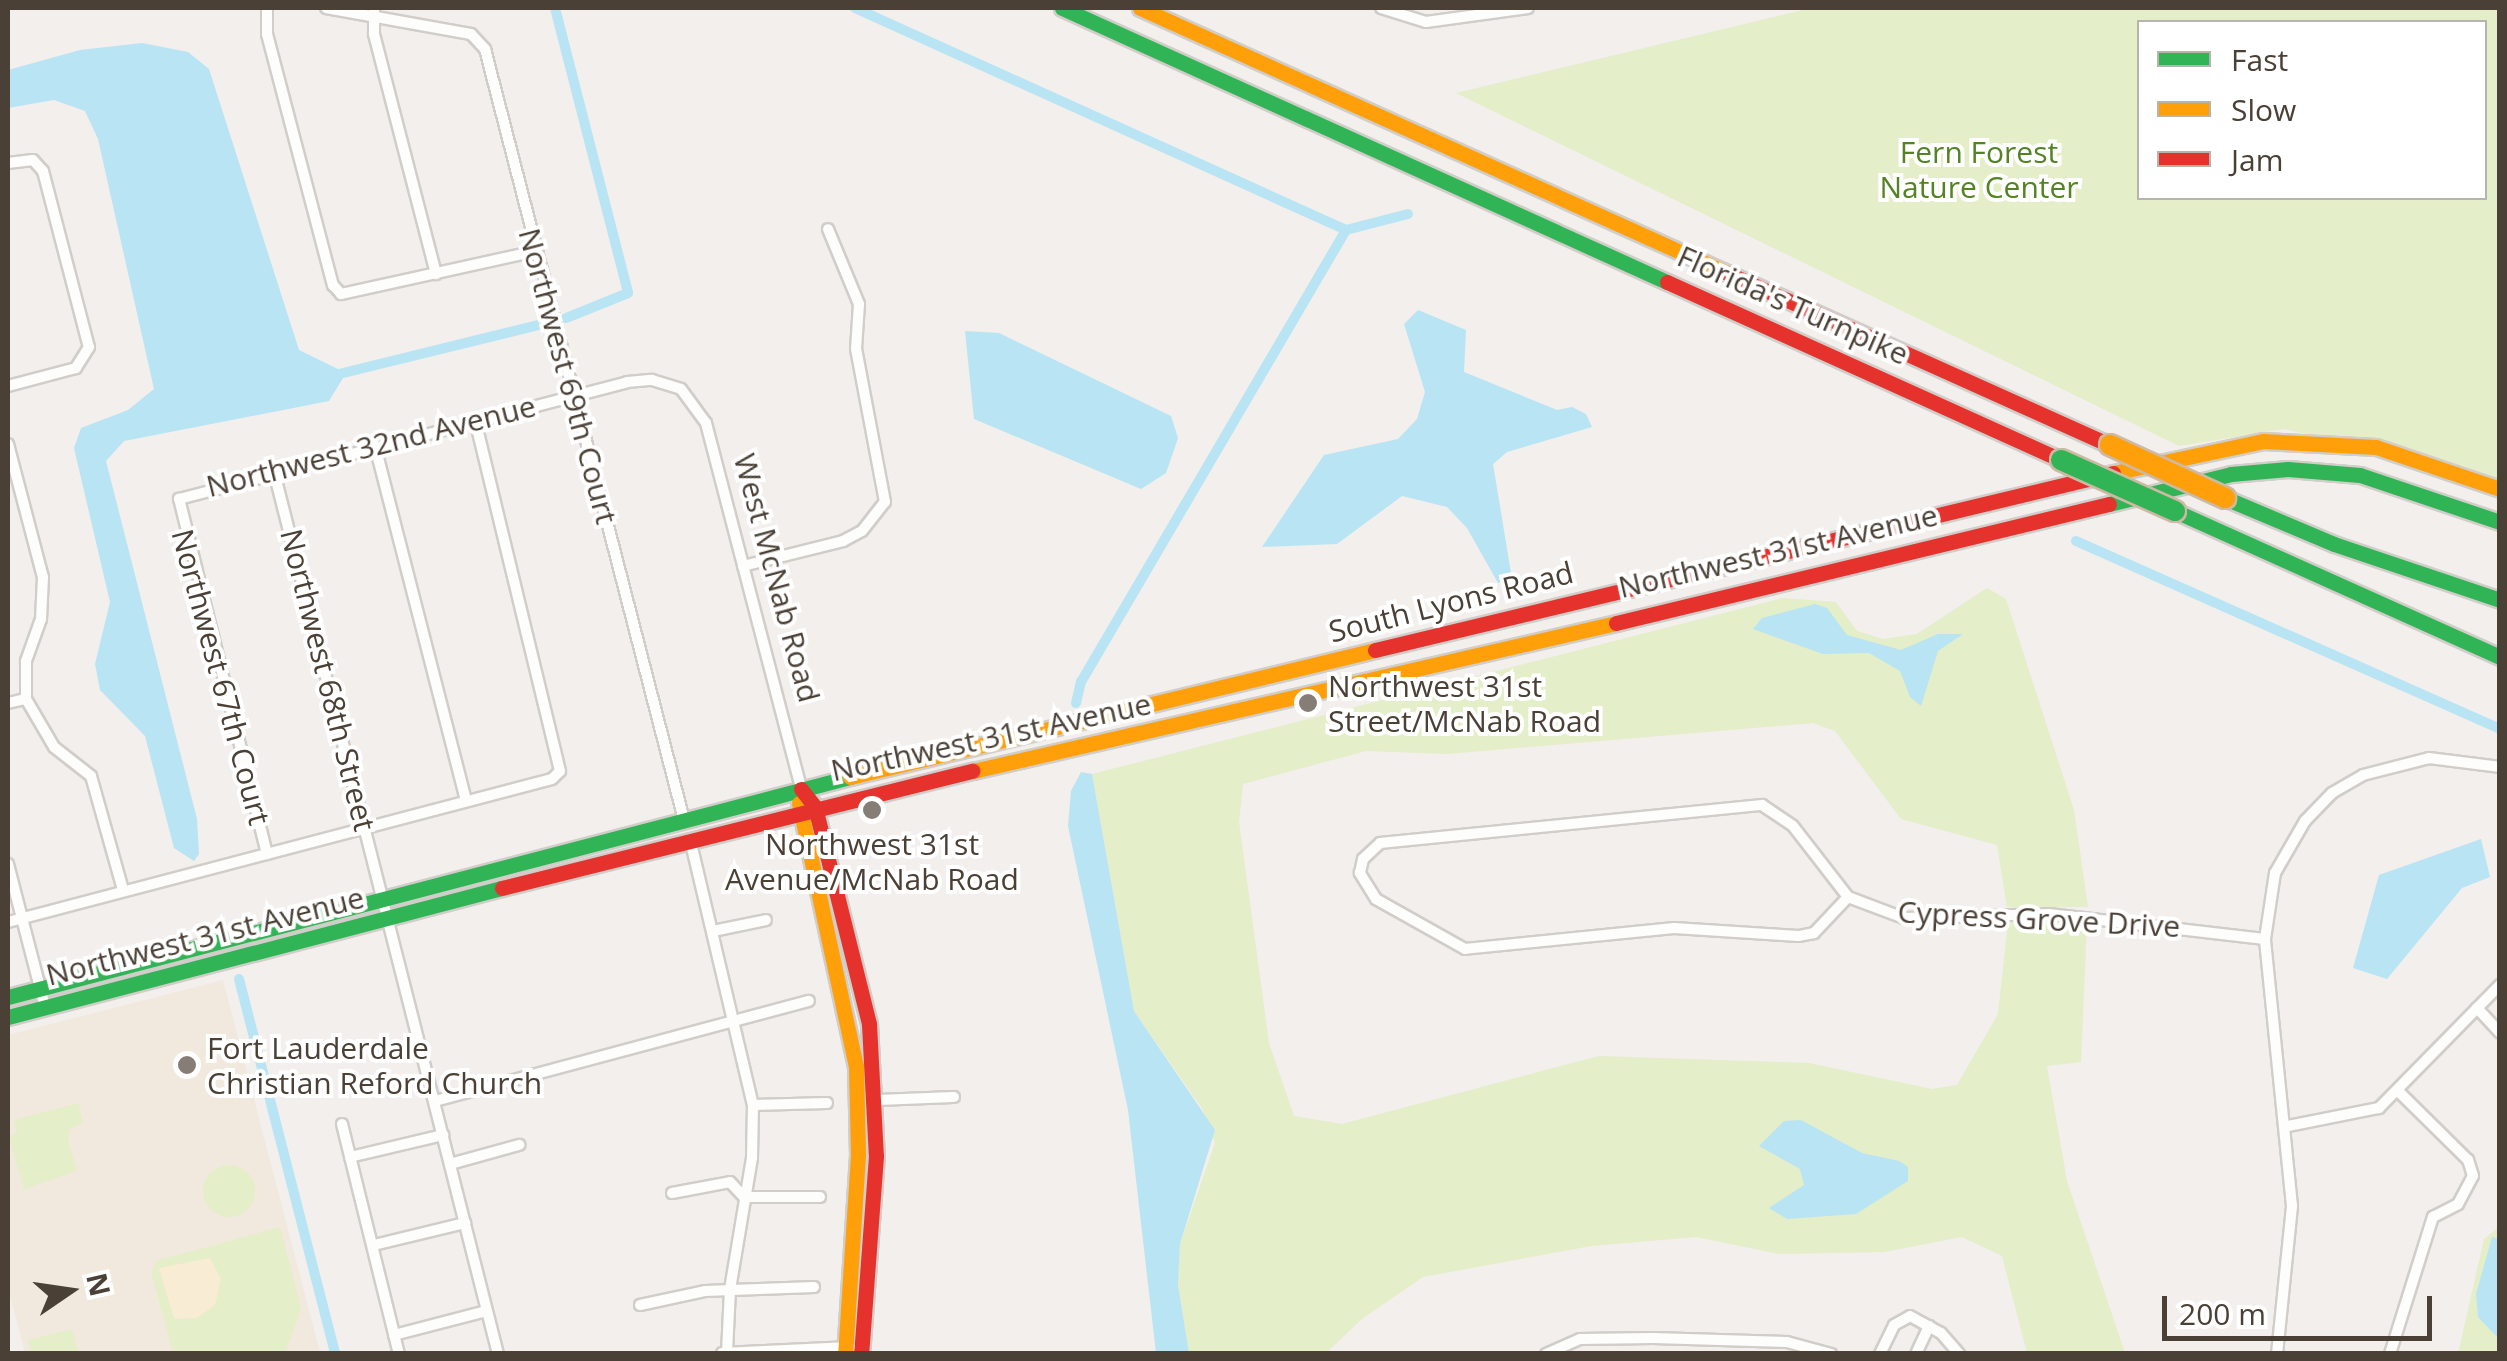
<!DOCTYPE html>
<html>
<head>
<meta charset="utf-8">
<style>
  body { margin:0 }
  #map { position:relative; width:2507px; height:1361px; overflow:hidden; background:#f2efec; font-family:"Open Sans",sans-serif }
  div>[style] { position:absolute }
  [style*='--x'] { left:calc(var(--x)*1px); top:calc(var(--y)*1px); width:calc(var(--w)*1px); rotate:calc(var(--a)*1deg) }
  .education>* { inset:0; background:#f1e9dd }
  .green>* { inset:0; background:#e4eec9 }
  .round { border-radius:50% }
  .sand>* { inset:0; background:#f8ecd4 }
  .water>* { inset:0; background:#b8e4f4 }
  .canal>* { height:10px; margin:-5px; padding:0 5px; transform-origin:5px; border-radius:5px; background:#b8e4f4 }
  .roads { filter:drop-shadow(2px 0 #d1cdc9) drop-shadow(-2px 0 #d1cdc9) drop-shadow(0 2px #d1cdc9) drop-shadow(0 -2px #d1cdc9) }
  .street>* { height:10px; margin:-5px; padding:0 5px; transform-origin:5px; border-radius:5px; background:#fdfdfc }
  .fast>* { height:15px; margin:-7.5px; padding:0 7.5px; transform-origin:7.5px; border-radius:7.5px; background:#30b455 }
  .slow>* { height:15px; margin:-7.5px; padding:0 7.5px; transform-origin:7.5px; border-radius:7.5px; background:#ff9f0a }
  .jam>* { height:15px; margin:-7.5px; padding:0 7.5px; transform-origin:7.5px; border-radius:7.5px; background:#e5322d }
  .bridges { filter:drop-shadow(2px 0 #cdb9a4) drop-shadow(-2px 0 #cdb9a4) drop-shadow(0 2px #cdb9a4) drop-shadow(0 -2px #cdb9a4) }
  .fast-bridge>* { height:20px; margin:-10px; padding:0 10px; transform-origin:10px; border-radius:10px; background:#30b455 }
  .slow-bridge>* { height:20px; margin:-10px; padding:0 10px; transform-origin:10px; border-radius:10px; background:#ff9f0a }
  .dots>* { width:28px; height:28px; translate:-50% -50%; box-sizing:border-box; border:5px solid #fff; border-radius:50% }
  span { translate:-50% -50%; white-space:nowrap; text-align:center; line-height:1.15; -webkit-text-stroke:8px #fff; paint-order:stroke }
  .park-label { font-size:30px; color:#538322 }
  .street-label { font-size:30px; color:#4a4036 }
  .poi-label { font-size:30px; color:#4a4036 }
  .left { translate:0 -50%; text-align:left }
  .frame { position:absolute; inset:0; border:10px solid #4a4036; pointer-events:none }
  .legend { position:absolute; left:2137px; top:20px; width:350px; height:180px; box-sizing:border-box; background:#fff; border:2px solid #b7b3af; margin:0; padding:12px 18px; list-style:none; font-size:30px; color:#4a4036 }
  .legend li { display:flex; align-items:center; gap:20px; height:50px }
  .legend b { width:50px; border:2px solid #b7b3af }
  .north { position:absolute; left:20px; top:1241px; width:100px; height:100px; -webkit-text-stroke:8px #fff; paint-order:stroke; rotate:77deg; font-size:28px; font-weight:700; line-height:40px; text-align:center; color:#4a4036 }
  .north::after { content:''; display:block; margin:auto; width:35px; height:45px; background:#4a4036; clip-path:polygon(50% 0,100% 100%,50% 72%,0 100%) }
  .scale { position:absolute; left:2162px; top:1296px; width:270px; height:45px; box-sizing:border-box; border:5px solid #4a4036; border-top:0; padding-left:12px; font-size:30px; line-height:35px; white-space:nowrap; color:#4a4036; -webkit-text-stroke:8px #fff; paint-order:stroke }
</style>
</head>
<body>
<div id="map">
  <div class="education">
    <i style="clip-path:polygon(223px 980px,320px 1352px,25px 1353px,8px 1288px,8px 1035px)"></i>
  </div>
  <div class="green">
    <i style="clip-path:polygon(evenodd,1811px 8px,2499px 8px,2499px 480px,2284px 429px,2179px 446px,1456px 93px,1811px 8px,2140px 22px,2484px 22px,2484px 198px,2140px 198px,2140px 22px)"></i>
    <i style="clip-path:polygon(1987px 588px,2006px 599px,2074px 810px,2088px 907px,2007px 907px,1997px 845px,1901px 819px,1835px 731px,1813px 723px,1447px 754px,1366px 751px,1243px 784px,1239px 822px,1269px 1043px,1294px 1116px,1342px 1124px,1599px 1056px,1809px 1063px,1932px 1089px,1957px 1085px,1998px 1014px,2008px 922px,2087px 922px,2081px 1062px,2047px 1066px,2067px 1181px,2125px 1353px,2027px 1353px,2002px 1256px,1962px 1237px,1884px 1252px,1779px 1254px,1696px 1237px,1591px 1246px,1423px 1277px,1363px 1318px,1326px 1353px,1189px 1353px,1178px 1285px,1180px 1244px,1215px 1143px,1203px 1110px,1134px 1011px,1092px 774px,1783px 598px,1836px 602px,1857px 631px,1883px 639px,1917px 634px)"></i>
    <i style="clip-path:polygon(78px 1103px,83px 1122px,69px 1130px,68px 1140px,77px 1171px,24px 1189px,9px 1136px,17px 1133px,14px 1120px)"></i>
    <i class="round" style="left:203px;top:1165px;width:52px;height:52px"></i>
    <i style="clip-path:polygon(280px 1227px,301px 1309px,285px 1353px,173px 1353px,151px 1272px,156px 1261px)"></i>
    <i style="clip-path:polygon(2499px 1227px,2499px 1353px,2458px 1354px,2484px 1239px)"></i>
    <i style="clip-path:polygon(72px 1329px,78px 1353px,31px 1353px,28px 1340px)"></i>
  </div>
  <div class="sand">
    <i style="clip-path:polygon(210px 1258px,221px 1279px,215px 1305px,197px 1318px,174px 1319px,159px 1268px)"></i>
  </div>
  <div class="water">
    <i style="clip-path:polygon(142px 43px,188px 52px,209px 69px,299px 350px,346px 373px,329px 401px,124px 441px,106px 461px,197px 819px,199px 854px,194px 861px,174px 848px,145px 736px,100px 690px,95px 664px,110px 602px,74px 448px,81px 428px,128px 410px,154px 389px,98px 139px,85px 111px,54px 100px,8px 108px,8px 70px,80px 50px)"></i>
    <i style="clip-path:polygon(1418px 310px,1466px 330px,1464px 372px,1557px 410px,1572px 407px,1586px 414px,1592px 427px,1507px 452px,1493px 464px,1512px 579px,1498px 583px,1467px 528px,1447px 507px,1402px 496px,1337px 544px,1262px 547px,1324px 455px,1398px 439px,1417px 419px,1425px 392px,1404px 324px)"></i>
    <i style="clip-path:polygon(965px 331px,999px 333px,1171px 416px,1178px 438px,1166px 473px,1141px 489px,974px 419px)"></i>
    <i style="clip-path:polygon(1815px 604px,1827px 608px,1847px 635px,1901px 650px,1938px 634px,1963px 634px,1938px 651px,1921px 706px,1910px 697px,1900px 671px,1869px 653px,1823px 654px,1753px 629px,1762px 618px)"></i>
    <i style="clip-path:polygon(1081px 772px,1092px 774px,1134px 1011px,1215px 1130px,1180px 1244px,1178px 1285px,1189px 1353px,1156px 1353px,1128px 1110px,1068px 826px,1071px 791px)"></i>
    <i style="clip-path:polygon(2481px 839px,2490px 877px,2462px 888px,2387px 979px,2353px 968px,2379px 875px)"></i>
    <i style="clip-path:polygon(1801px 1120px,1862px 1153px,1899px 1161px,1908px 1167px,1908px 1181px,1856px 1214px,1787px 1219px,1769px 1208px,1804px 1185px,1800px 1169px,1759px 1146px,1784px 1121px)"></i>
    <i style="clip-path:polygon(2492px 1237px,2499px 1239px,2499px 1339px,2478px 1317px,2476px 1294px)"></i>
  </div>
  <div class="canal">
    <i style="--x:555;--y:8;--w:294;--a:75.6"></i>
    <i style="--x:628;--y:293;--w:67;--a:158"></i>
    <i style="--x:855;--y:8;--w:539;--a:24.33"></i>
    <i style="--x:335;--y:375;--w:217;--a:-13.8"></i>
    <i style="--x:2076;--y:541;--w:464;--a:23.9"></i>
    <i style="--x:1076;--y:703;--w:22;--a:-77"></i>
    <i style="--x:1081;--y:682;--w:524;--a:-59.62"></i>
    <i style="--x:1346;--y:230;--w:64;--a:-14.5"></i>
    <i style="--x:239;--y:979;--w:387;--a:75.6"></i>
  </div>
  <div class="roads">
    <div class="street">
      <i style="--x:267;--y:8;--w:26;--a:90"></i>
      <i style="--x:267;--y:34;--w:260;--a:75.3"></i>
      <i style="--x:333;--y:285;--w:12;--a:48"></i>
      <i style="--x:341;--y:294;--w:200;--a:-12.4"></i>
      <i style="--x:326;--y:8;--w:147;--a:10.2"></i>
      <i style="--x:471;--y:34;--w:21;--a:47"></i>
      <i style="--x:485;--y:49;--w:796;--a:75.53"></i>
      <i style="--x:374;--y:8;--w:26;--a:90"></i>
      <i style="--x:374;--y:34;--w:248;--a:75.5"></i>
      <i style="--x:1381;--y:8;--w:47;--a:17.3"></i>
      <i style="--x:1426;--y:22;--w:103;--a:-7.8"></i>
      <i style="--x:8;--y:163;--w:25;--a:-7"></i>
      <i style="--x:33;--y:160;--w:15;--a:48"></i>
      <i style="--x:43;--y:171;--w:182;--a:75.4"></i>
      <i style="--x:89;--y:347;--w:25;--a:122"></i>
      <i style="--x:76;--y:368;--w:70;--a:165.2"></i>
      <i style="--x:8;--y:444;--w:138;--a:75.3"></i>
      <i style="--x:43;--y:577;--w:42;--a:92.7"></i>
      <i style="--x:41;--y:619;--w:45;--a:109.7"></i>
      <i style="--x:26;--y:661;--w:38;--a:90"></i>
      <i style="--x:26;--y:699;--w:56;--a:59.7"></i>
      <i style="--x:54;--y:747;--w:47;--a:38.1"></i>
      <i style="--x:91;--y:776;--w:118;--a:74.3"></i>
      <i style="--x:375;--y:446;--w:366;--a:75.6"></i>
      <i style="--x:274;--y:472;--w:910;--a:75.75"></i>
      <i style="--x:743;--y:566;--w:103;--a:-14"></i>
      <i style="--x:843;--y:541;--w:21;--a:-28"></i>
      <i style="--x:862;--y:531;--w:37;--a:-52"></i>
      <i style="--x:885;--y:502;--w:156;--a:-100.7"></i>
      <i style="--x:856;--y:349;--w:45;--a:-86.2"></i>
      <i style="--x:859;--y:304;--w:81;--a:-112.5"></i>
      <i style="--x:8;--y:703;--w:18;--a:-13"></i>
      <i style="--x:690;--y:839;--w:273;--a:76.7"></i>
      <i style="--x:753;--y:1105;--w:53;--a:91.1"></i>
      <i style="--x:752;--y:1158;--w:133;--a:99.5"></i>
      <i style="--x:730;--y:1289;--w:63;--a:92.7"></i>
      <i style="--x:267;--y:854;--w:366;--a:-103.9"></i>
      <i style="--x:179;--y:499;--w:463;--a:-14.6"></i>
      <i style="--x:627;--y:382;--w:25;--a:-5"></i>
      <i style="--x:652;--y:380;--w:30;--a:17"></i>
      <i style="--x:681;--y:389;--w:42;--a:53.7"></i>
      <i style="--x:706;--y:423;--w:378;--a:75.4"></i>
      <i style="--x:8;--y:864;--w:148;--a:75.5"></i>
      <i style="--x:1848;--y:897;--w:50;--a:133.4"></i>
      <i style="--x:1814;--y:933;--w:16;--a:169"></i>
      <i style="--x:1798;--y:936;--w:124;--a:-176.3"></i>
      <i style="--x:1674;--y:928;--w:210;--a:174.3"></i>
      <i style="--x:1465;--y:949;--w:102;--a:-150.7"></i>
      <i style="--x:1376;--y:899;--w:31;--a:-122"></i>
      <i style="--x:1360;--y:873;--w:14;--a:-78"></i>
      <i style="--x:1363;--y:859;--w:23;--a:-43"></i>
      <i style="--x:1380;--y:843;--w:384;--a:-5.7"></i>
      <i style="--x:1762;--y:805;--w:37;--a:34"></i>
      <i style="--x:1793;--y:826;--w:90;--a:52.2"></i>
      <i style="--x:1848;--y:897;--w:60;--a:20.6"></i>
      <i style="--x:1904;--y:918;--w:145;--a:-1.6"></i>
      <i style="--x:2049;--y:914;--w:217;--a:6.6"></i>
      <i style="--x:8;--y:922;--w:562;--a:-14.73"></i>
      <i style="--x:552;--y:779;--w:11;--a:-45"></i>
      <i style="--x:560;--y:771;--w:361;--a:-103.6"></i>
      <i style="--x:713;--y:931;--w:54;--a:-11.7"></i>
      <i style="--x:2477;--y:1008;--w:34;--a:47"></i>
      <i style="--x:877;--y:1100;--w:77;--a:-2.2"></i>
      <i style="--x:435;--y:1101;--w:387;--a:-15"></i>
      <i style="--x:753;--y:1105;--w:74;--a:-1.5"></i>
      <i style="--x:342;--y:1124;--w:237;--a:76.1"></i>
      <i style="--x:2288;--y:1126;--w:93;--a:-11.2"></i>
      <i style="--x:2379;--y:1108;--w:173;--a:-45.5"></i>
      <i style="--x:350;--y:1157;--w:96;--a:-13.3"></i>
      <i style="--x:450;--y:1164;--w:72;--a:-15.4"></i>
      <i style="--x:672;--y:1193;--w:59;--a:-10.7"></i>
      <i style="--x:730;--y:1182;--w:21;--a:47"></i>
      <i style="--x:744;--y:1197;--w:76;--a:0"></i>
      <i style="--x:374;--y:1245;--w:94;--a:-13.6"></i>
      <i style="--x:640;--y:1305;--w:66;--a:-12.2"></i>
      <i style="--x:705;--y:1291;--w:109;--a:-2.1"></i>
      <i style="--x:394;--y:1335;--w:95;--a:-14.6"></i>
      <i style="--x:722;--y:1353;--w:128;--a:-2.7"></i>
      <i style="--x:1546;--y:1354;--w:37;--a:-24"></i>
      <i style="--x:1580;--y:1339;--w:73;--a:-0.8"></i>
      <i style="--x:1653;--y:1338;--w:134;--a:1.7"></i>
      <i style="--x:1787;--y:1342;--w:46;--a:15.3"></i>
      <i style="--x:1880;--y:1354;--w:32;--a:-64"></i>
      <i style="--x:1894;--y:1325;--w:18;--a:-29"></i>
      <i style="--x:1910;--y:1316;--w:35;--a:29"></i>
      <i style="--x:1941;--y:1333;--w:28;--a:49"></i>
      <i style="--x:1916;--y:1354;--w:31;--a:-65"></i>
      <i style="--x:2277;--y:1354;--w:149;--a:-84.2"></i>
      <i style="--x:2292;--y:1206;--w:268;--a:-95.8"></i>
      <i style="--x:2265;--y:939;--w:67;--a:-81.4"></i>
      <i style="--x:2275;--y:873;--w:60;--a:-60"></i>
      <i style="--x:2305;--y:821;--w:39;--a:-46"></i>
      <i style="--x:2332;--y:793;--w:36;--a:-30"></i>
      <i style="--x:2363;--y:775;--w:68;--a:-14.4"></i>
      <i style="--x:2429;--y:758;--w:72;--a:7.2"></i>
      <i style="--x:2390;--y:1354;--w:144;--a:-72.6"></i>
      <i style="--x:2433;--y:1217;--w:28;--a:-27"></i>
      <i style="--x:2458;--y:1204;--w:32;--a:-62"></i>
      <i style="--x:2473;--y:1176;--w:17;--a:-107"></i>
      <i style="--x:2468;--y:1160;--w:97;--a:-135.4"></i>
    </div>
    <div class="fast">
      <i style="--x:1062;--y:8;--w:664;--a:24.37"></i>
      <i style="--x:2225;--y:498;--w:118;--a:22.9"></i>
      <i style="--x:2334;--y:544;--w:175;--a:18.6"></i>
      <i style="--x:2109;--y:504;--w:126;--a:-13.8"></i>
      <i style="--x:2231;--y:474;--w:57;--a:-5"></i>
      <i style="--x:2288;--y:469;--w:72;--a:4.8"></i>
      <i style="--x:2360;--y:475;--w:148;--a:18.6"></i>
      <i style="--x:2175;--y:511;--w:356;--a:24.2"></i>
      <i style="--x:8;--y:997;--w:870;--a:-14.64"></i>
      <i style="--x:8;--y:1017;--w:511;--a:-14.64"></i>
    </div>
    <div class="slow">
      <i style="--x:1140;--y:8;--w:644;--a:24.3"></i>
      <i style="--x:2113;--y:473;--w:153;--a:-12"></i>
      <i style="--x:2263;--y:441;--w:113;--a:3"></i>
      <i style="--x:2376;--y:447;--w:131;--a:18.7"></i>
      <i style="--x:973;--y:771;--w:660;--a:-12.96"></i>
      <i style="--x:850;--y:777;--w:540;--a:-13.6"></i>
      <i style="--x:799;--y:803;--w:269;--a:77.8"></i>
      <i style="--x:856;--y:1066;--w:89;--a:88.7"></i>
      <i style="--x:858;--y:1155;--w:199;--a:93.7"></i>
    </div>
    <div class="jam">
      <i style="--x:1727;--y:273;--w:420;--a:24.2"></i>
      <i style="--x:1667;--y:282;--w:432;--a:24.3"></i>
      <i style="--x:1616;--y:623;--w:507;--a:-13.57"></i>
      <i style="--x:1375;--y:650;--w:759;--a:-13.49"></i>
      <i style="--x:801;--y:789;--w:23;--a:52"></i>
      <i style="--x:815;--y:807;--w:224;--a:76"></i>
      <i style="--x:869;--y:1024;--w:132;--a:87"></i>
      <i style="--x:876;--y:1156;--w:199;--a:94.3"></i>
      <i style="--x:502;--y:888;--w:485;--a:-14"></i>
    </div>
  </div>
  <div class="bridges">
    <div class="fast-bridge">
      <i style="--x:2061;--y:460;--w:125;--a:24.1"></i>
    </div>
    <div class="slow-bridge">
      <i style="--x:2110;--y:445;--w:127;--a:24.7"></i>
    </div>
  </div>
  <div class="dots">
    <i style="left:1308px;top:703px;background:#857d76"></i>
    <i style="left:872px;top:810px;background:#857d76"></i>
    <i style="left:187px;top:1065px;background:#857d76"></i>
  </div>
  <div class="park-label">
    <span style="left:1979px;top:169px">Fern Forest<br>Nature Center</span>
  </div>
  <div class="street-label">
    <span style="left:1793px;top:305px;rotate:24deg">Florida's Turnpike</span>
    <span style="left:568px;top:376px;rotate:75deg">Northwest 69th Court</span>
    <span style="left:371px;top:446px;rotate:-14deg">Northwest 32nd Avenue</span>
    <span style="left:1778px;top:551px;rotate:-13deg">Northwest 31st Avenue</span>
    <span style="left:777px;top:578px;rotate:75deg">West McNab Road</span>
    <span style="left:1451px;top:602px;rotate:-14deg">South Lyons Road</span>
    <span style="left:221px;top:677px;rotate:75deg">Northwest 67th Court</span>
    <span style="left:328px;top:680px;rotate:76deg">Northwest 68th Street</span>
    <span style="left:991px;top:737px;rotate:-12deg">Northwest 31st Avenue</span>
    <span style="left:2039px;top:919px;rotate:3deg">Cypress Grove Drive</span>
    <span style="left:205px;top:936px;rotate:-14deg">Northwest 31st Avenue</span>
  </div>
  <div class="poi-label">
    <span class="left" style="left:1328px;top:703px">Northwest 31st<br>Street/McNab Road</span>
    <span style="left:872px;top:861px">Northwest 31st<br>Avenue/McNab Road</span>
    <span class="left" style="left:207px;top:1065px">Fort Lauderdale<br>Christian Reford Church</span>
  </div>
  <div class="frame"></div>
  <ul class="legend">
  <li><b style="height:12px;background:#30b455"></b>Fast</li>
  <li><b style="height:12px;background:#ff9f0a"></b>Slow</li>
  <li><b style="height:12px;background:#e5322d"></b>Jam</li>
  </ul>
  <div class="north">N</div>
  <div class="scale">200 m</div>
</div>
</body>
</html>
